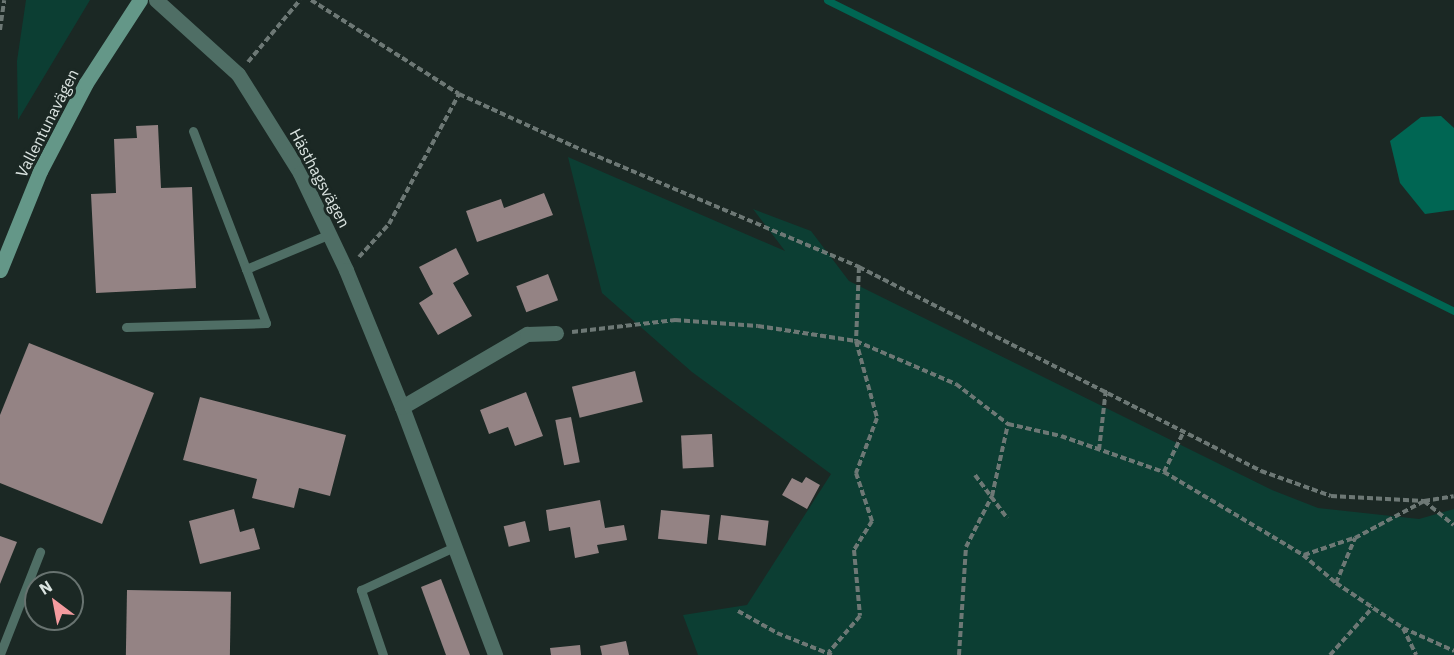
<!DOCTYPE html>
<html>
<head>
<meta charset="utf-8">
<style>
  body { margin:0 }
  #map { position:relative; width:1454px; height:655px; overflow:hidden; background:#1b2824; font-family:"IBM Plex Sans",sans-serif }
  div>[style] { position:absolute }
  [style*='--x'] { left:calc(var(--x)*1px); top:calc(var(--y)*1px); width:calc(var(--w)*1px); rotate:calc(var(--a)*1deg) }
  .green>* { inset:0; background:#0c3e33 }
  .water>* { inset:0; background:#006653 }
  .stream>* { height:7px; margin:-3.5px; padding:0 3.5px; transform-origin:3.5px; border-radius:3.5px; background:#006653 }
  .building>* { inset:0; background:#948384; transform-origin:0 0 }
  .path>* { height:4px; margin-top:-2px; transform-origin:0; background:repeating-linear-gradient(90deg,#6d7875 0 6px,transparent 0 9px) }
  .lane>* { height:9px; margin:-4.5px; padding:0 4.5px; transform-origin:4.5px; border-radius:4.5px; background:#4f6e65 }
  .street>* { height:15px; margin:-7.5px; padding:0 7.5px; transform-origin:7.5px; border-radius:7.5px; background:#4f6e65 }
  .secondary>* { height:15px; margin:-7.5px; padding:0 7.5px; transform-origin:7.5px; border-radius:7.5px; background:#649788 }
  span { translate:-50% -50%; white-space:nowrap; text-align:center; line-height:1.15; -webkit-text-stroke:6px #1b2824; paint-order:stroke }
  .street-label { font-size:16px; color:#dbe4e1 }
  .north { position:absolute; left:24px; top:571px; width:60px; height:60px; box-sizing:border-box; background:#1b2824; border:2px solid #687370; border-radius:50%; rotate:328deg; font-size:16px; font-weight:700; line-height:24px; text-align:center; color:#dbe4e1 }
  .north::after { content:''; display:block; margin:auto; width:21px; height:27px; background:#f49b9f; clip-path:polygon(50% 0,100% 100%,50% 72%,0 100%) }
</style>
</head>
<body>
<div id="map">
  <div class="green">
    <i style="clip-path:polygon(26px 0,90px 0,18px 120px,17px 61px)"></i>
    <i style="clip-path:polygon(568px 157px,785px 251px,753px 209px,811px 231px,849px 281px,1272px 490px,1318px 508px,1419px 519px,1454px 509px,1454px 655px,698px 655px,683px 615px,747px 605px,831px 474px,692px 372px,602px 293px)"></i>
  </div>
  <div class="water">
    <i style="clip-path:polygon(1441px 116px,1454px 128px,1454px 210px,1425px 214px,1400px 183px,1390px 141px,1421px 117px)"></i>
  </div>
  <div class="stream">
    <i style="--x:827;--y:0;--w:700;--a:26.38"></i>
  </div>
  <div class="building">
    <i style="clip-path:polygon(158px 125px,161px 188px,192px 187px,196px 288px,96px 293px,91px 194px,116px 193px,114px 139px,137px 138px,136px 126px)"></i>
    <i style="clip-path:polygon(544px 193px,553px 215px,477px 242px,466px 211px,501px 199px,504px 208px)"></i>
    <i style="clip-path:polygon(456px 248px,469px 274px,453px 283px,472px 316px,438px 335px,419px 303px,433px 294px,419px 267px)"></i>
    <i style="left:548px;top:274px;width:28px;height:34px;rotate:69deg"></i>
    <i style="clip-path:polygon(29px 343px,154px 393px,102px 524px,0 483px,0 415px)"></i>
    <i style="left:635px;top:371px;width:32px;height:65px;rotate:76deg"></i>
    <i style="clip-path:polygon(526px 392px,543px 436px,515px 446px,508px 427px,489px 434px,480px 410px)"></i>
    <i style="clip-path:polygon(200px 397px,346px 435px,330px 496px,299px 488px,294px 508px,252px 498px,257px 479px,183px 460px)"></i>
    <i style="left:571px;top:417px;width:46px;height:16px;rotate:79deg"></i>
    <i style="left:712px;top:434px;width:33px;height:31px;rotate:87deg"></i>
    <i style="clip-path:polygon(806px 477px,820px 485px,807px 509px,782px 495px,792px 478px,802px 483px)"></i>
    <i style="clip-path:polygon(600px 500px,605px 528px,624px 525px,627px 540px,597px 545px,599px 553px,575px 558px,570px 527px,549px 531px,546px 510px)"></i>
    <i style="clip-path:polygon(234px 509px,240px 532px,254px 528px,260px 549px,200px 564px,189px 521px)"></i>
    <i style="left:661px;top:510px;width:49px;height:29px;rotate:6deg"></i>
    <i style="left:721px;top:515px;width:48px;height:25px;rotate:7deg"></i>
    <i style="left:525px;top:521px;width:21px;height:22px;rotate:76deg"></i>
    <i style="clip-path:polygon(0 536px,17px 542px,0 584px)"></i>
    <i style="clip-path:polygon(441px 579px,470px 655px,446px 655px,421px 587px)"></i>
    <i style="left:127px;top:590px;width:104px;height:65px;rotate:1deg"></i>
    <i style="clip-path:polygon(626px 641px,629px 655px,602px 655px,600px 646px)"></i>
    <i style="clip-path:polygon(580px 645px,581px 655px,551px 655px,550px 648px)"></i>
  </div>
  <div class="path">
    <i style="--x:311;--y:0;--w:175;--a:32.4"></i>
    <i style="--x:459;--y:94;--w:125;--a:24.5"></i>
    <i style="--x:573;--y:146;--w:311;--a:22.9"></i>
    <i style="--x:859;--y:267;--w:451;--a:26.9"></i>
    <i style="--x:1261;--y:471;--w:74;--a:19.7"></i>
    <i style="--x:1331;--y:496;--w:93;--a:3.1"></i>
    <i style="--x:1424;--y:501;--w:30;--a:-9"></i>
    <i style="--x:0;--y:30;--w:30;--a:-82"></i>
    <i style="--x:248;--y:62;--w:81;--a:-50"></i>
    <i style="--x:359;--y:257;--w:45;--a:-47.7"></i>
    <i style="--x:389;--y:224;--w:148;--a:-61.7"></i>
    <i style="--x:859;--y:267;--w:74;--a:92.3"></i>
    <i style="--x:856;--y:341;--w:109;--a:23.3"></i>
    <i style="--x:956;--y:384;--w:66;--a:37.6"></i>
    <i style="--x:1008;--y:424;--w:54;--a:12.8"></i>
    <i style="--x:1061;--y:436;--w:109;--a:19.3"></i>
    <i style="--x:1164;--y:472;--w:162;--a:30.8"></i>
    <i style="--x:1303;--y:555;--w:43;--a:40.3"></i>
    <i style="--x:1336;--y:583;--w:81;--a:33.9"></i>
    <i style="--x:1403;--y:628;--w:30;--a:64"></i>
    <i style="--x:572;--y:332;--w:104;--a:-6.6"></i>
    <i style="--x:675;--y:320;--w:83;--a:4.1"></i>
    <i style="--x:758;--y:326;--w:99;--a:8.7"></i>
    <i style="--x:856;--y:341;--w:80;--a:74.7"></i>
    <i style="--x:877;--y:418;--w:59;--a:110.9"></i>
    <i style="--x:856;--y:473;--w:51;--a:71.6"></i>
    <i style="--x:872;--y:521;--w:34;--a:122"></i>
    <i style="--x:854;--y:550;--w:66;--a:84.8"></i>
    <i style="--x:860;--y:616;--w:48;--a:130.7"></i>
    <i style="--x:1099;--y:450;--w:61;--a:-83.5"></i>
    <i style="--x:1164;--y:472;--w:46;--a:-64"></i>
    <i style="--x:975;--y:475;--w:54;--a:53.3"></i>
    <i style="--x:1304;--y:555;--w:53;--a:-18.8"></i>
    <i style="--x:1336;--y:583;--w:49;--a:-67.1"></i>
    <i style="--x:1355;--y:538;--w:78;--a:-28.2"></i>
    <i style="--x:1424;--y:501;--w:38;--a:39"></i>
    <i style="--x:738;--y:611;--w:45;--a:29.4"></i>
    <i style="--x:777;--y:633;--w:59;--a:21.8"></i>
    <i style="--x:1403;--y:628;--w:56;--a:24.3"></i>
    <i style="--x:959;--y:655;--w:108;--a:-86.3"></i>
    <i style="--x:966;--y:547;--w:57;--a:-63"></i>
    <i style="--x:992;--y:496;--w:74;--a:-77.5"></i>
    <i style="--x:1330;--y:655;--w:64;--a:-48.1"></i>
  </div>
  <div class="lane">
    <i style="--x:193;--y:131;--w:148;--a:69"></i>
    <i style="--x:246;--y:269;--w:91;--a:-22.6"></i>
    <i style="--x:126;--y:327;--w:140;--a:-1.6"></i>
    <i style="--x:266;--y:323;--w:58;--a:-110.3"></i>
    <i style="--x:0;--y:654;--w:110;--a:-68.6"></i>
    <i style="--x:383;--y:655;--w:69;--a:-108.7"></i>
    <i style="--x:361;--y:590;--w:102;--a:-24.8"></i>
  </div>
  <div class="street">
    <i style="--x:156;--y:0;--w:110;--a:42.1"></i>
    <i style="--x:238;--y:74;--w:117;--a:57.9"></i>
    <i style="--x:300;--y:173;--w:107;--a:64.6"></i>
    <i style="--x:346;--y:270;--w:148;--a:67.8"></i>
    <i style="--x:402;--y:407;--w:265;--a:69.4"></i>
    <i style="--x:402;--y:407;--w:145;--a:-30.3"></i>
    <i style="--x:527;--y:334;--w:29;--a:-2"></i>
  </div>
  <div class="secondary">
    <i style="--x:0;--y:270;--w:107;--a:-68"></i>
    <i style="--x:40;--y:171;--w:99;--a:-62.4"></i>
    <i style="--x:86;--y:83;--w:99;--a:-57"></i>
  </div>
  <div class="street-label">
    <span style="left:47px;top:123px;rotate:-63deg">Vallentunavägen</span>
    <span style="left:320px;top:178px;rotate:62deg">Hästhagsvägen</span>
  </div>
  <div class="north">N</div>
</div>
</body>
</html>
